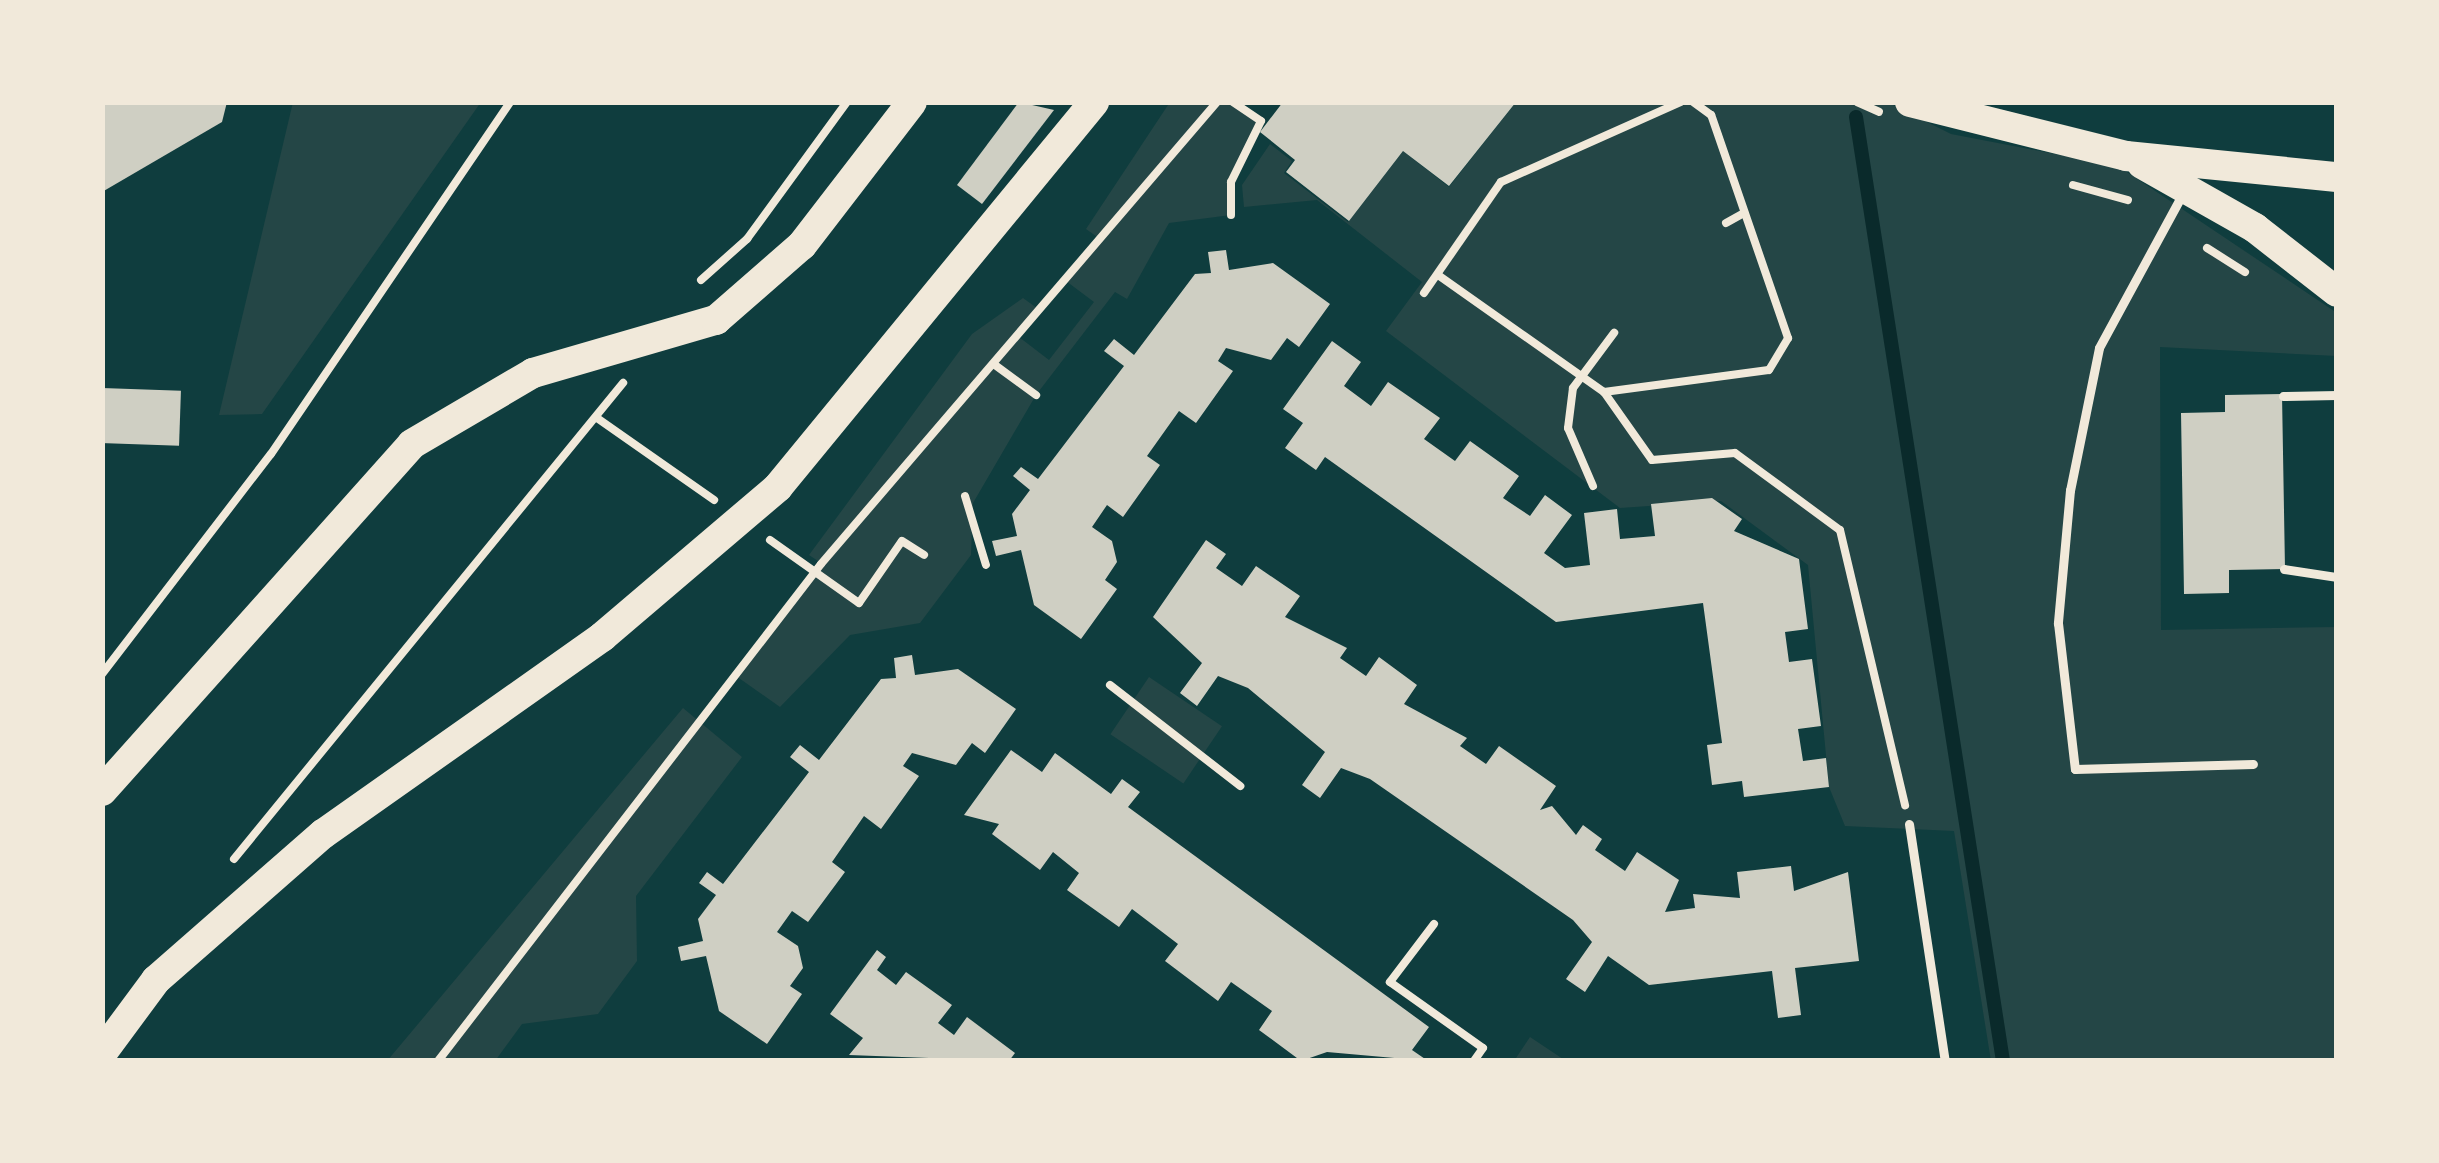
<!DOCTYPE html>
<html>
<head>
<meta charset="utf-8">
<style>
  body { margin:0 }
  #map { position:relative; width:2439px; height:1163px; overflow:hidden; background:#0f3d3e; font-family:Rubik,sans-serif }
  div>[style] { position:absolute }
  [style*='--x'] { left:calc(var(--x)*1px); top:calc(var(--y)*1px); width:calc(var(--w)*1px); rotate:calc(var(--a)*1deg) }
  .green>* { inset:0; background:#244646; transform-origin:0 0 }
  .stream>* { height:14px; margin:-7px; padding:0 7px; transform-origin:7px; border-radius:7px; background:#0a2a2b }
  .building>* { inset:0; background:#cfcfc3; transform-origin:0 0 }
  .path>* { height:8px; margin:-4px; padding:0 4px; transform-origin:4px; border-radius:4px; background:#f1e9da }
  .service>* { height:9px; margin:-4.5px; padding:0 4.5px; transform-origin:4.5px; border-radius:4.5px; background:#f1e9da }
  .primary>* { height:30px; margin:-15px; padding:0 15px; transform-origin:15px; border-radius:15px; background:#f1e9da }
  span { translate:-50% -50%; white-space:nowrap; text-align:center; line-height:1.15; -webkit-text-stroke:9px #f1e9da; paint-order:stroke }
  .frame { position:absolute; inset:0; border:105px solid #f1e9da; pointer-events:none }
</style>
</head>
<body>
<div id="map">
  <div class="green">
    <i style="clip-path:polygon(293px 102px,481px 102px,262px 414px,219px 415px)"></i>
    <i style="clip-path:polygon(1170px 102px,1233px 102px,1261px 121px,1231px 182px,1231px 215px,1169px 223px,1127px 299px,1115px 292px,1036px 395px,973px 503px,971px 555px,920px 623px,850px 635px,780px 707px,736px 676px,821px 563px,809px 555px,972px 334px,1023px 298px,1041px 311px,1019px 337px,1049px 360px,1094px 302px,1066px 281px,1100px 239px,1086px 229px)"></i>
    <i style="clip-path:polygon(1516px 102px,1887px 102px,1951px 134px,2118px 166px,2337px 313px,2337px 356px,2160px 347px,2161px 630px,2337px 627px,2337px 1061px,1991px 1061px,1954px 831px,1845px 826px,1829px 787px,1808px 565px,1721px 501px,1620px 508px,1386px 331px,1422px 282px,1317px 200px,1244px 207px,1242px 185px,1270px 144px,1292px 161px,1284px 173px,1348px 222px,1403px 151px,1449px 187px)"></i>
    <i style="left:1149px;top:677px;width:88px;height:69px;rotate:34deg"></i>
    <i style="clip-path:polygon(683px 708px,742px 757px,636px 896px,637px 961px,598px 1014px,522px 1024px,495px 1061px,387px 1061px)"></i>
    <i style="clip-path:polygon(1530px 1037px,1566px 1061px,1514px 1061px)"></i>
  </div>
  <div class="stream">
    <i style="--x:1856;--y:117;--w:955;--a:81.15"></i>
  </div>
  <div class="building">
    <i style="clip-path:polygon(102px 102px,227px 102px,222px 122px,102px 192px)"></i>
    <i style="clip-path:polygon(1019px 102px,1054px 110px,982px 204px,957px 185px)"></i>
    <i style="clip-path:polygon(1283px 102px,1516px 102px,1449px 186px,1403px 151px,1349px 221px,1286px 172px,1295px 160px,1260px 132px)"></i>
    <i style="clip-path:polygon(1226px 250px,1229px 270px,1273px 263px,1330px 304px,1299px 347px,1287px 338px,1271px 360px,1226px 348px,1218px 361px,1233px 371px,1196px 423px,1179px 411px,1147px 456px,1160px 465px,1123px 517px,1107px 505px,1092px 527px,1112px 541px,1117px 562px,1105px 580px,1117px 589px,1081px 639px,1034px 605px,1021px 550px,996px 556px,992px 541px,1017px 536px,1012px 514px,1030px 490px,1013px 476px,1021px 467px,1038px 479px,1124px 366px,1104px 351px,1114px 339px,1134px 355px,1195px 274px,1211px 273px,1208px 252px)"></i>
    <i style="clip-path:polygon(1332px 341px,1361px 362px,1344px 386px,1371px 406px,1388px 382px,1440px 418px,1424px 439px,1455px 461px,1470px 441px,1519px 476px,1503px 498px,1530px 516px,1545px 495px,1572px 515px,1544px 553px,1565px 568px,1590px 565px,1584px 513px,1617px 509px,1620px 539px,1655px 536px,1651px 504px,1712px 498px,1742px 519px,1734px 531px,1799px 559px,1808px 629px,1785px 632px,1789px 662px,1812px 659px,1821px 726px,1798px 729px,1803px 761px,1826px 758px,1829px 787px,1744px 797px,1742px 781px,1712px 785px,1707px 745px,1722px 743px,1703px 603px,1556px 622px,1325px 457px,1316px 470px,1285px 448px,1303px 423px,1283px 409px)"></i>
    <i style="left:102px;top:388px;width:79px;height:55px;rotate:2deg"></i>
    <i style="clip-path:polygon(2282px 394px,2285px 569px,2229px 570px,2229px 593px,2184px 594px,2181px 413px,2225px 412px,2225px 395px)"></i>
    <i style="clip-path:polygon(1206px 540px,1226px 554px,1216px 568px,1242px 586px,1256px 566px,1300px 596px,1285px 617px,1347px 648px,1340px 658px,1366px 676px,1379px 657px,1417px 685px,1404px 704px,1467px 738px,1460px 746px,1486px 764px,1499px 746px,1556px 786px,1540px 810px,1552px 806px,1576px 835px,1583px 825px,1602px 839px,1595px 850px,1625px 871px,1637px 852px,1679px 880px,1665px 912px,1695px 908px,1693px 894px,1740px 898px,1737px 872px,1791px 866px,1794px 891px,1848px 872px,1859px 961px,1795px 968px,1801px 1015px,1778px 1018px,1772px 971px,1649px 985px,1608px 956px,1585px 992px,1566px 979px,1592px 942px,1573px 920px,1370px 779px,1341px 768px,1320px 798px,1302px 785px,1325px 752px,1248px 688px,1218px 676px,1197px 706px,1180px 693px,1202px 663px,1153px 617px)"></i>
    <i style="clip-path:polygon(912px 655px,915px 675px,958px 669px,1016px 709px,985px 753px,972px 743px,956px 765px,912px 753px,903px 766px,919px 776px,881px 829px,864px 816px,832px 862px,845px 872px,808px 922px,792px 911px,777px 932px,798px 946px,803px 968px,790px 986px,802px 994px,767px 1044px,719px 1011px,706px 956px,681px 961px,678px 947px,703px 941px,698px 919px,716px 895px,699px 883px,707px 872px,723px 884px,809px 772px,790px 757px,800px 745px,819px 760px,881px 679px,896px 678px,894px 658px)"></i>
    <i style="clip-path:polygon(1011px 750px,1042px 772px,1055px 753px,1111px 794px,1122px 779px,1140px 792px,1128px 807px,1429px 1027px,1412px 1050px,1428px 1061px,1327px 1052px,1301px 1061px,1259px 1030px,1272px 1011px,1231px 982px,1218px 1001px,1165px 961px,1178px 944px,1132px 909px,1119px 927px,1067px 890px,1079px 873px,1053px 852px,1040px 870px,992px 834px,999px 824px,964px 815px)"></i>
    <i style="clip-path:polygon(877px 950px,886px 957px,877px 970px,896px 985px,906px 972px,952px 1005px,938px 1023px,954px 1035px,967px 1017px,1015px 1053px,1009px 1061px,849px 1055px,863px 1038px,830px 1014px)"></i>
  </div>
  <div class="path">
    <i style="--x:1857;--y:102;--w:24;--a:24"></i>
    <i style="--x:2073;--y:185;--w:57;--a:15.3"></i>
    <i style="--x:1231;--y:215;--w:33;--a:-90"></i>
    <i style="--x:1231;--y:182;--w:68;--a:-63.8"></i>
    <i style="--x:1261;--y:121;--w:34;--a:-146"></i>
    <i style="--x:1726;--y:223;--w:21;--a:-29"></i>
    <i style="--x:2207;--y:248;--w:45;--a:32.3"></i>
    <i style="--x:1438;--y:275;--w:203;--a:35.2"></i>
    <i style="--x:1604;--y:392;--w:83;--a:54.8"></i>
    <i style="--x:1652;--y:460;--w:83;--a:-4.8"></i>
    <i style="--x:1735;--y:453;--w:130;--a:36.3"></i>
    <i style="--x:1840;--y:530;--w:283;--a:76.7"></i>
    <i style="--x:701;--y:280;--w:62;--a:-41.7"></i>
    <i style="--x:747;--y:239;--w:170;--a:-53.9"></i>
    <i style="--x:1424;--y:293;--w:135;--a:-55.3"></i>
    <i style="--x:1501;--y:182;--w:197;--a:-24"></i>
    <i style="--x:995;--y:365;--w:51;--a:36.2"></i>
    <i style="--x:1604;--y:392;--w:166;--a:-7.6"></i>
    <i style="--x:1769;--y:370;--w:37;--a:-59"></i>
    <i style="--x:1788;--y:338;--w:236;--a:-109"></i>
    <i style="--x:1711;--y:115;--w:22;--a:-144"></i>
    <i style="--x:597;--y:418;--w:143;--a:35"></i>
    <i style="--x:1593;--y:486;--w:63;--a:-113.3"></i>
    <i style="--x:1568;--y:428;--w:40;--a:-82.9"></i>
    <i style="--x:1573;--y:388;--w:69;--a:-53.3"></i>
    <i style="--x:965;--y:496;--w:72;--a:73.1"></i>
    <i style="--x:770;--y:540;--w:109;--a:35.3"></i>
    <i style="--x:859;--y:603;--w:75;--a:-55.3"></i>
    <i style="--x:902;--y:541;--w:26;--a:32"></i>
    <i style="--x:102;--y:674;--w:277;--a:-52.5"></i>
    <i style="--x:271;--y:454;--w:425;--a:-55.8"></i>
    <i style="--x:1110;--y:685;--w:165;--a:37.8"></i>
    <i style="--x:234;--y:859;--w:615;--a:-50.74"></i>
    <i style="--x:1434;--y:924;--w:73;--a:127.2"></i>
    <i style="--x:1390;--y:982;--w:114;--a:35.4"></i>
    <i style="--x:1483;--y:1048;--w:16;--a:125"></i>
    <i style="--x:438;--y:1061;--w:627;--a:-52.38"></i>
    <i style="--x:821;--y:564;--w:608;--a:-49.4"></i>
  </div>
  <div class="service">
    <i style="--x:2183;--y:193;--w:176;--a:118.5"></i>
    <i style="--x:2099;--y:348;--w:145;--a:101.5"></i>
    <i style="--x:2070;--y:490;--w:134;--a:95.2"></i>
    <i style="--x:2058;--y:623;--w:147;--a:83.4"></i>
    <i style="--x:2075;--y:769;--w:178;--a:-1.6"></i>
    <i style="--x:2283;--y:396;--w:54;--a:-1.1"></i>
    <i style="--x:2284;--y:569;--w:54;--a:8.6"></i>
    <i style="--x:1909;--y:824;--w:240;--a:81.4"></i>
  </div>
  <div class="primary">
    <i style="--x:1910;--y:102;--w:223;--a:14"></i>
    <i style="--x:2126;--y:156;--w:212;--a:5.7"></i>
    <i style="--x:2142;--y:164;--w:130;--a:29.5"></i>
    <i style="--x:2255;--y:228;--w:104;--a:38"></i>
    <i style="--x:102;--y:791;--w:465;--a:-48.2"></i>
    <i style="--x:412;--y:444;--w:140;--a:-30.4"></i>
    <i style="--x:533;--y:373;--w:191;--a:-16.2"></i>
    <i style="--x:716;--y:320;--w:114;--a:-41.1"></i>
    <i style="--x:802;--y:245;--w:180;--a:-52.4"></i>
    <i style="--x:102;--y:1053;--w:91;--a:-53.5"></i>
    <i style="--x:156;--y:980;--w:222;--a:-41.2"></i>
    <i style="--x:323;--y:834;--w:342;--a:-35.2"></i>
    <i style="--x:602;--y:637;--w:231;--a:-40.4"></i>
    <i style="--x:778;--y:487;--w:498;--a:-50.6"></i>
  </div>
  <div class="frame"></div>
</div>
</body>
</html>
